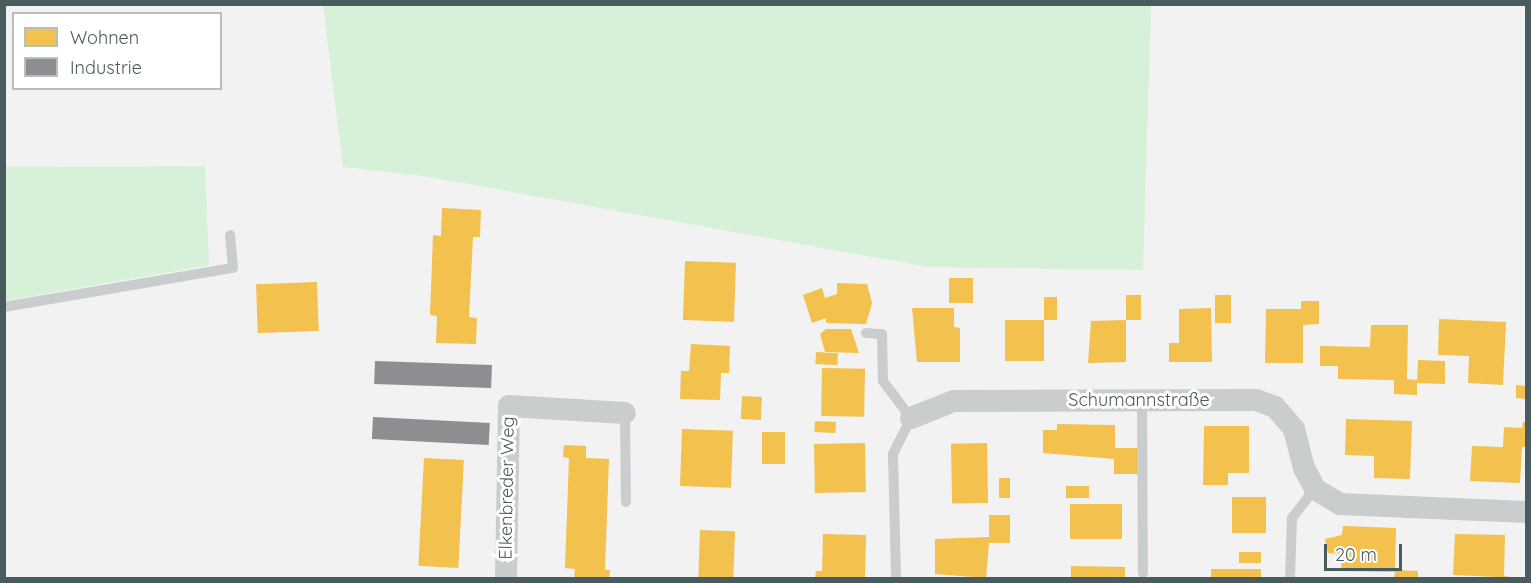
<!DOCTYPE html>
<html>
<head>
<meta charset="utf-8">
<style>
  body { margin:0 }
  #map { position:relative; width:1531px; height:583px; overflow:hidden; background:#f2f2f2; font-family:Quicksand,sans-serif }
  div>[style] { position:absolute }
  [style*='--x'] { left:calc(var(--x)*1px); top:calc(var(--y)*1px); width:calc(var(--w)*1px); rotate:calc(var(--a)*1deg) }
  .green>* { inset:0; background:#d6f1d8 }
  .homes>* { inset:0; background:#f2c14e; transform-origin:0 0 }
  .industry>* { inset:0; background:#8d8d92; transform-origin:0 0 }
  .lane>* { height:10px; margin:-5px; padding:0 5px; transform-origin:5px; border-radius:5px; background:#c9cdce }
  .street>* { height:22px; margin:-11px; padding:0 11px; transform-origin:11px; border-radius:11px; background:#c9cdce }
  span { translate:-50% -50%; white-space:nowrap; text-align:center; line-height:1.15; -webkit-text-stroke:6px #fff; paint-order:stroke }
  .street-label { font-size:18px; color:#485c5f }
  .frame { position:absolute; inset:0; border:6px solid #485c5f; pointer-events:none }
  .legend { position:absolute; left:12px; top:12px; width:210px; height:78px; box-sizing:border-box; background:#fff; border:2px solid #b6bebf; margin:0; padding:8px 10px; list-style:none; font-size:18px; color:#485c5f }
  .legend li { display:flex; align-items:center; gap:12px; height:30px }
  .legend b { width:30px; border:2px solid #b6bebf }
  .scale { position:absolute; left:1324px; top:544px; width:78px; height:27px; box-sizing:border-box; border:3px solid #485c5f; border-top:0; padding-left:8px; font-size:18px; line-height:21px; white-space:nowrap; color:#485c5f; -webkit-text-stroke:4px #fff; paint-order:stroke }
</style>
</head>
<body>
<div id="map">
  <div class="green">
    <i style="clip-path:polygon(323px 5px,1151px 5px,1143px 270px,928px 267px,424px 176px,343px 167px)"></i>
    <i style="clip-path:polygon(205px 166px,209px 265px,5px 301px,5px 167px)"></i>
  </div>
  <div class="homes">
    <i style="clip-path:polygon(442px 208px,481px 210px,480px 237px,473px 237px,469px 317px,477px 318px,476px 344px,436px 343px,437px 316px,430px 315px,433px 235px,441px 236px)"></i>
    <i style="left:685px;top:261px;width:51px;height:59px;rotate:2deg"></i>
    <i style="left:949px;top:278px;width:24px;height:25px"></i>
    <i style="left:317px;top:282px;width:49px;height:61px;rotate:88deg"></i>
    <i style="clip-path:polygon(837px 283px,867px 284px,872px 303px,866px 324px,826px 323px,826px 318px,812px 323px,803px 295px,822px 288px,825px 298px,837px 294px)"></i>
    <i style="clip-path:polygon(1126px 295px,1141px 295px,1141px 320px,1126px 320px,1126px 362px,1088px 363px,1091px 321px,1126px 320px)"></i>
    <i style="left:1215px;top:295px;width:16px;height:28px"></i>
    <i style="left:1044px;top:297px;width:13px;height:23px"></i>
    <i style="clip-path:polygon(1301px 301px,1319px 301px,1319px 324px,1303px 325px,1303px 363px,1265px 363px,1266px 309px,1301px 309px)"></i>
    <i style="clip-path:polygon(912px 308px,954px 308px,954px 327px,960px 328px,960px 362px,917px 362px)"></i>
    <i style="clip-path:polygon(1211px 308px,1212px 362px,1169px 362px,1169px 343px,1179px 343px,1179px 309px)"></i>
    <i style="clip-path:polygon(1439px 319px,1506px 322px,1503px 385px,1468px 383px,1469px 356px,1438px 355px)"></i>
    <i style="left:1005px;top:320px;width:39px;height:41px"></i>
    <i style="clip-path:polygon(1371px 325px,1408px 325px,1407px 379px,1417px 380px,1418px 360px,1445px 361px,1445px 384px,1417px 383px,1417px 395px,1394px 394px,1394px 380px,1338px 379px,1338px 366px,1320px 366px,1320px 346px,1370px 347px)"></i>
    <i style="clip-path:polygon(826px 329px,851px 329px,859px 353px,825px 352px,820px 334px)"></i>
    <i style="clip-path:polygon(691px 344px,730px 346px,729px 373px,721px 373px,720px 400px,680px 399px,681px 371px,689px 371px)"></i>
    <i style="left:816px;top:352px;width:22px;height:12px;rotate:3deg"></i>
    <i style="left:822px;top:368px;width:43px;height:48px;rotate:1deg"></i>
    <i style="clip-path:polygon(1516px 385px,1526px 386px,1526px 399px,1516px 398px)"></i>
    <i style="left:742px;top:396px;width:20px;height:23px;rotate:3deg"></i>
    <i style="clip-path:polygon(1346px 419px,1412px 421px,1410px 479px,1374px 478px,1374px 456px,1345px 455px)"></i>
    <i style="left:815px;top:421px;width:21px;height:11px;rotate:3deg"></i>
    <i style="clip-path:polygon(1523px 422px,1526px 422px,1526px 447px,1522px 447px,1520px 483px,1470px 481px,1472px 446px,1503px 447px,1504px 427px,1522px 428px)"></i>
    <i style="clip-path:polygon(1057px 424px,1115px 425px,1115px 448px,1138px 448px,1138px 474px,1114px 474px,1114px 459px,1043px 453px,1043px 430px,1057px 430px)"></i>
    <i style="clip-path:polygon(1204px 426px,1249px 426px,1249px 473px,1228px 473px,1228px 485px,1203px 485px)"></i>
    <i style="left:682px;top:429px;width:51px;height:57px;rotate:2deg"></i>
    <i style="left:762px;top:432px;width:23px;height:32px"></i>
    <i style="left:865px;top:443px;width:49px;height:51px;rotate:89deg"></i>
    <i style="left:987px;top:443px;width:60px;height:36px;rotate:89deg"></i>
    <i style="clip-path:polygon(564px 445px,586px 446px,586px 458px,609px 459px,605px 570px,610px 570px,609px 578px,574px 578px,575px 569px,565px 568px,569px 458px,563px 457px)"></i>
    <i style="left:424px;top:458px;width:40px;height:108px;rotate:3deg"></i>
    <i style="left:999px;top:478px;width:11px;height:20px"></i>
    <i style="left:1066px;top:486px;width:23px;height:12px"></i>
    <i style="left:1232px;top:497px;width:34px;height:36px"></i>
    <i style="left:1070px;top:504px;width:52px;height:35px"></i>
    <i style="clip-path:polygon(989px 515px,1010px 515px,1010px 543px,989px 543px,986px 578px,935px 574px,935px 539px,989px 537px)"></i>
    <i style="clip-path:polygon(1343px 526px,1396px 528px,1395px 570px,1418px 571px,1418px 578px,1394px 578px,1395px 572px,1341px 571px,1342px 554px,1328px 553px,1325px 539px,1342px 535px)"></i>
    <i style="left:700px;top:530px;width:35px;height:48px;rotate:2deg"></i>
    <i style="clip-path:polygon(823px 534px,866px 535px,865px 578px,815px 578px,816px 571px,822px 571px)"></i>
    <i style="clip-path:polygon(1455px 534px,1505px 535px,1504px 576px,1516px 578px,1453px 575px)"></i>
    <i style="left:1239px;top:552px;width:22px;height:11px"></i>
    <i style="left:1071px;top:566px;width:54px;height:12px;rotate:1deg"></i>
    <i style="left:1211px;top:569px;width:50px;height:9px"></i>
  </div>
  <div class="industry">
    <i style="left:375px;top:361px;width:117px;height:23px;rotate:2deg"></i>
    <i style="left:373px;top:417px;width:117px;height:22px;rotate:3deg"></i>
  </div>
  <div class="lane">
    <i style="--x:4;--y:307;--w:232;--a:-9.7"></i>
    <i style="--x:233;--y:268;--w:33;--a:-95"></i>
    <i style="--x:866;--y:333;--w:16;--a:4"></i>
    <i style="--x:882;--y:334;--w:47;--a:88.8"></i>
    <i style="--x:883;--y:381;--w:46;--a:52.9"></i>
    <i style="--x:911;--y:418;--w:40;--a:116.6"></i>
    <i style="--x:893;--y:454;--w:124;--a:88.6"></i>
    <i style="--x:1142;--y:401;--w:172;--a:89.7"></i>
    <i style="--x:625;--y:413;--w:89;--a:89.4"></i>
    <i style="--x:1290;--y:578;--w:60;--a:-88.1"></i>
    <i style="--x:1292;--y:518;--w:37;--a:-52"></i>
  </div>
  <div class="street">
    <i style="--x:911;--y:418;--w:46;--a:-21.6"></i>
    <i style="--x:954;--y:401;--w:302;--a:-0.2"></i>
    <i style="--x:1256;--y:400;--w:20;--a:20"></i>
    <i style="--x:1275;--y:407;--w:29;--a:49"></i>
    <i style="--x:1294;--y:429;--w:40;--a:75.6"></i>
    <i style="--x:1304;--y:468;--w:24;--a:62"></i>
    <i style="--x:1315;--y:489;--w:29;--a:31"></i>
    <i style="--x:1340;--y:504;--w:186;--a:2.5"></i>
    <i style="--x:506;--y:578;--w:172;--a:-89"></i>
    <i style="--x:509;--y:406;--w:116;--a:3.5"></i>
  </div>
  <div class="street-label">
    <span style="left:1139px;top:400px">Schumannstraße</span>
    <span style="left:507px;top:488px;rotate:-89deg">Elkenbreder Weg</span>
  </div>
  <div class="frame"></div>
  <ul class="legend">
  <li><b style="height:16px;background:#f2c14e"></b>Wohnen</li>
  <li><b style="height:16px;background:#8d8d92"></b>Industrie</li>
  </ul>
  <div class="scale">20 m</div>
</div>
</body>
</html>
